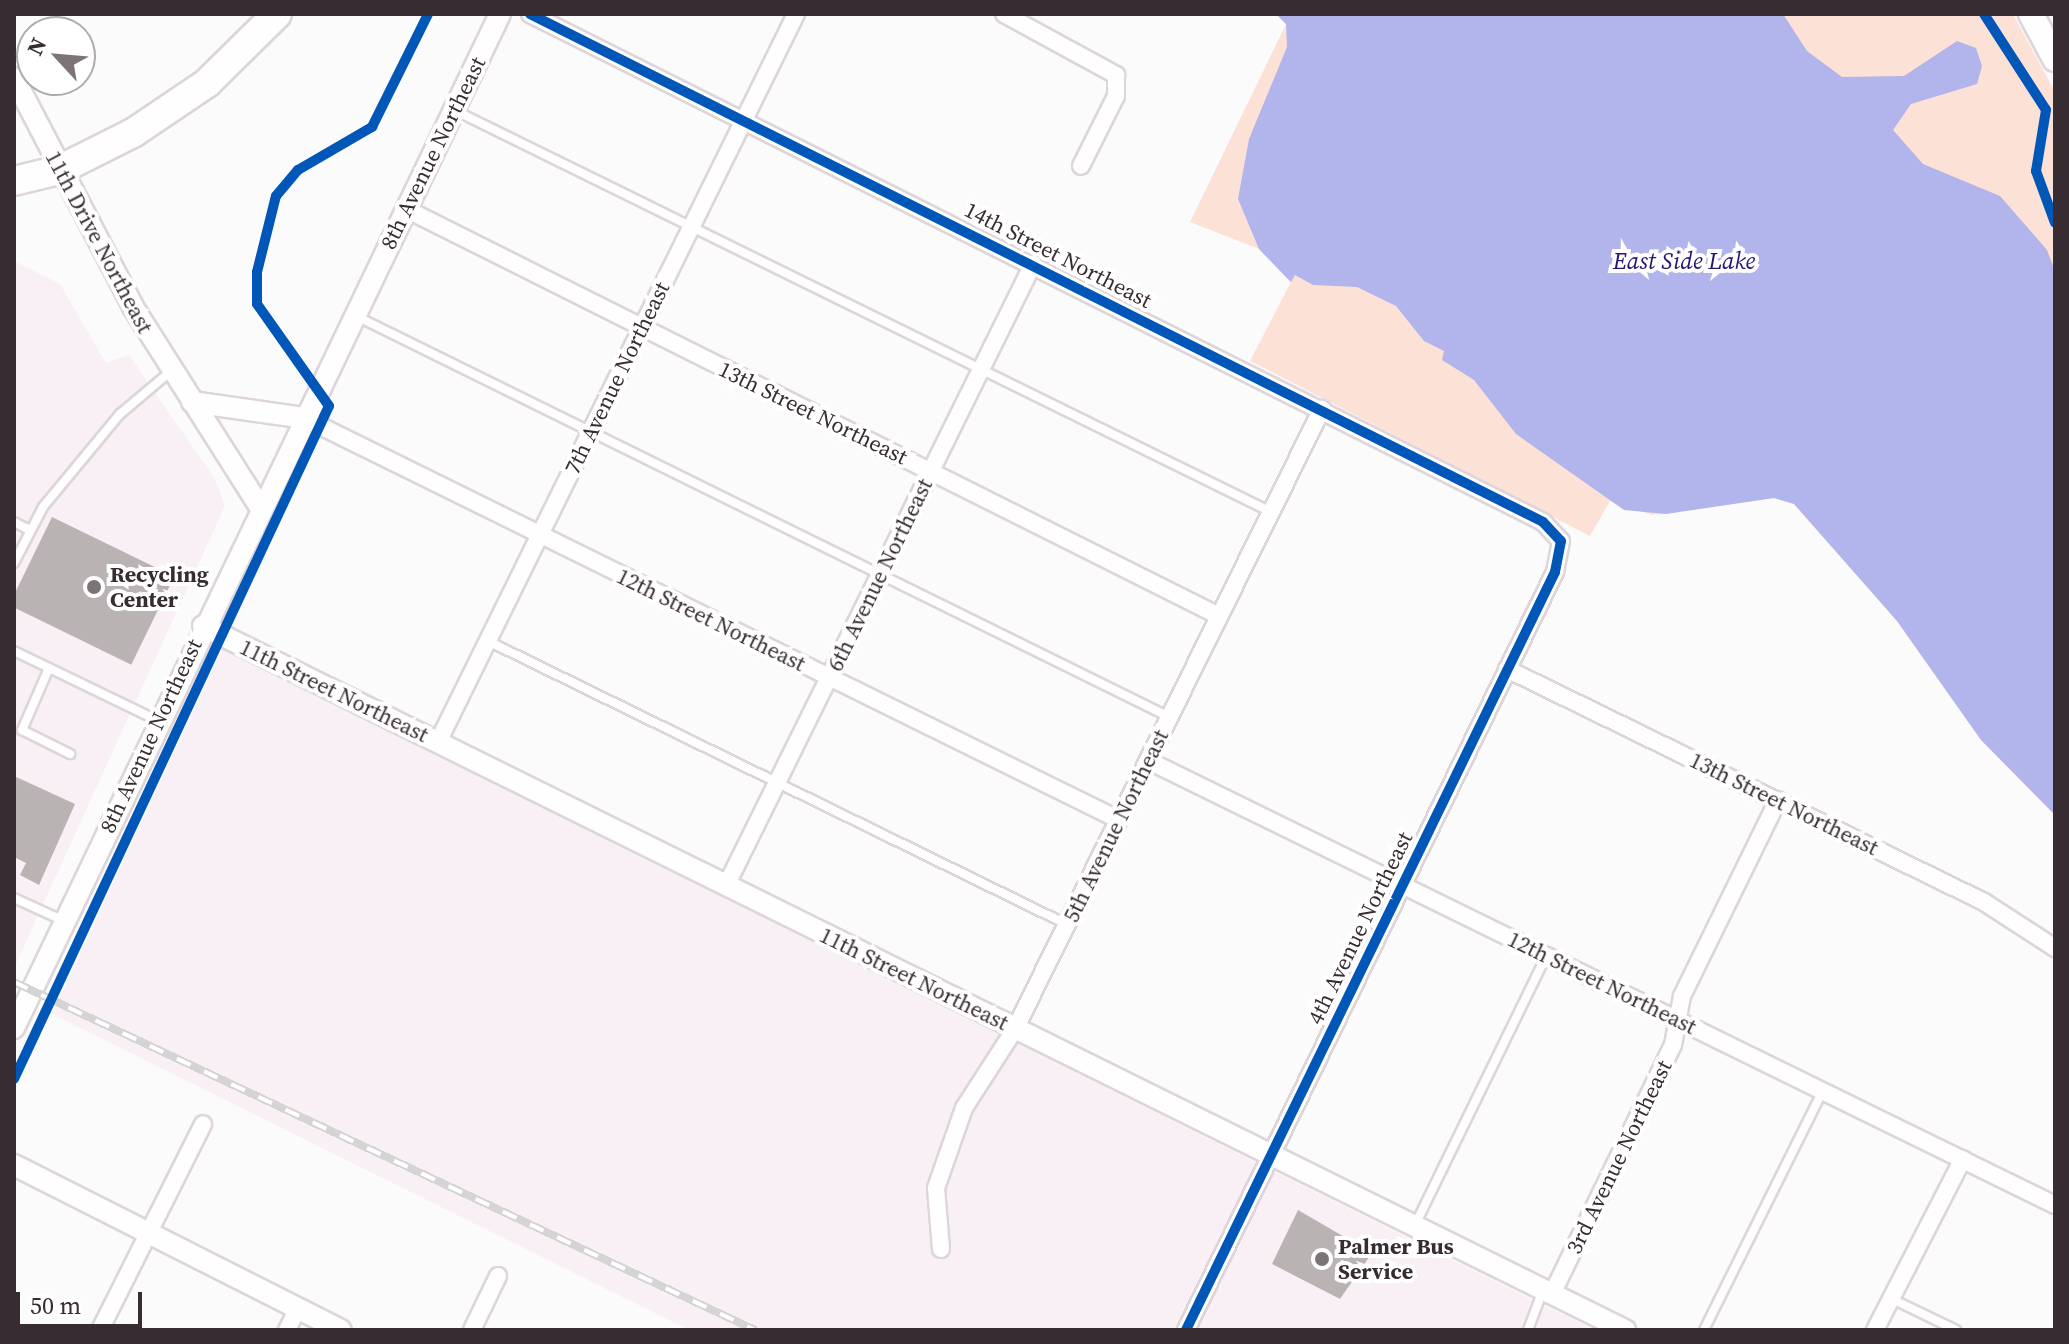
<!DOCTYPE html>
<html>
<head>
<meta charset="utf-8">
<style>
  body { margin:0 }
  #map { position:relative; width:2069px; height:1344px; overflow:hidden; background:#fbfbfb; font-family:"Source Serif 4",serif }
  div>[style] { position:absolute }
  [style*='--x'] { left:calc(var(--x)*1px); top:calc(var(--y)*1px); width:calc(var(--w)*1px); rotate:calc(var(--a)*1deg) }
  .built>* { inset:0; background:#f9f0f5 }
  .green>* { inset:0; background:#fce1d6 }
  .water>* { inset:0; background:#b1b5ec }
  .building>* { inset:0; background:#bab3b4; transform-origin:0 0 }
  .roads { filter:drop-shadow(2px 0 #ddd5da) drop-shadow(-2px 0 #ddd5da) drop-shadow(0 2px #ddd5da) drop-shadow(0 -2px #ddd5da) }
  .service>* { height:8px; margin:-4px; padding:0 4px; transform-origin:4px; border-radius:4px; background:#fefefe }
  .minor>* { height:16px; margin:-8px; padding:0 8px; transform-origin:8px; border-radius:8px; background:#fefefe }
  .tertiary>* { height:20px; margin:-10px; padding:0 10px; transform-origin:10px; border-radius:10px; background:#fefefe }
  .primary>* { height:24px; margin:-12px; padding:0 12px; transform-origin:12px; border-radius:12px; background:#fefefe }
  .motorway>* { height:28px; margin:-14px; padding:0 14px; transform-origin:14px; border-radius:14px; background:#fefefe }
  .rail>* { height:8px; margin-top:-4px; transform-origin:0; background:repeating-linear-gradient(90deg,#fff 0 15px,#d5d4d4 0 30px); box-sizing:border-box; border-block:2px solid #d5d4d4 }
  .cycleway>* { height:10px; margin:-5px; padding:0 5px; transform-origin:5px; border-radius:5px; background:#0057b8 }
  .dots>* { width:22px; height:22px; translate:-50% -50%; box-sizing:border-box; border:4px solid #fff; border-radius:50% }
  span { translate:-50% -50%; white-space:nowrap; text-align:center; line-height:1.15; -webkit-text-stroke:8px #fff; paint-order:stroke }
  .street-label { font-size:22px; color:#382c33 }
  .poi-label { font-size:22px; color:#382c33; font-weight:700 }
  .left { translate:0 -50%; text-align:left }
  .water-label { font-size:24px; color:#241671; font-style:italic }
  .frame { position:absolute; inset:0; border:16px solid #382c33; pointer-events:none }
  .north { position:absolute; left:16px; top:16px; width:80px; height:80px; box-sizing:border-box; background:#fff; border:2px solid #afabad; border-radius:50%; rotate:296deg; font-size:22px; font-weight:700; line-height:32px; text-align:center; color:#382c33 }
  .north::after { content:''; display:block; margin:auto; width:28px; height:36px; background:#7c7479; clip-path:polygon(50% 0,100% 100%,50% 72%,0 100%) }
  .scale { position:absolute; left:16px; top:1292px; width:126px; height:36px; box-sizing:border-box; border:4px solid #382c33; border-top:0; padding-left:10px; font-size:24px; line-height:28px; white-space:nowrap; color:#382c33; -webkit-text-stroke:6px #fff; paint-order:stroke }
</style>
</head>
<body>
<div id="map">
  <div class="built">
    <i style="clip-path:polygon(14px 261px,60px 284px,106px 363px,129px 355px,215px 479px,225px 506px,14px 968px)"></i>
    <i style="clip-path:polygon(222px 649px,1519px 1293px,1595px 1330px,689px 1330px,52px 1014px)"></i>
  </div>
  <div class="green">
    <i style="clip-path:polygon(1276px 14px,2013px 14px,2055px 92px,2055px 815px,1981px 740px,1897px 621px,1794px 504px,1774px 498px,1652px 515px,1610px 501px,1590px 536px,1250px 361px,1291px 282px,1259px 249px,1190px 222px,1286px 24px)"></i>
  </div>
  <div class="water">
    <i style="clip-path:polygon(1276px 14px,1783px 14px,1807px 51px,1842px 77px,1904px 76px,1957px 41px,1976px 48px,1982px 66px,1977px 84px,1911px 104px,1893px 130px,1923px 164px,2000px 196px,2047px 250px,2055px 271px,2055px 815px,1981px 740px,1897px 621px,1794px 504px,1774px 498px,1666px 514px,1624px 510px,1516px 434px,1474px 380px,1442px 360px,1444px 351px,1424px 341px,1396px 306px,1357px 287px,1313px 285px,1295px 275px,1291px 282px,1282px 273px,1259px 249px,1238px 199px,1249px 139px,1287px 47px,1286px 24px)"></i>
  </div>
  <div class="building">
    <i style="left:52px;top:517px;width:136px;height:98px;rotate:26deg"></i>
    <i style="clip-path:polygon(14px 776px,75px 804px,39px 885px,20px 875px,26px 863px,14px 857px)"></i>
    <i style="clip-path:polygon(1298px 1210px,1372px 1253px,1340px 1299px,1272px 1264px)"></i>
  </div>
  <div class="roads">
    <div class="service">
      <i style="--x:454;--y:110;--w:911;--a:26.2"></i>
      <i style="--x:356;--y:316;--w:907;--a:26.25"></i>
      <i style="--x:14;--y:522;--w:18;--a:27"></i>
      <i style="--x:14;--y:563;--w:63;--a:-62.6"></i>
      <i style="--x:43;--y:507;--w:121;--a:-50.4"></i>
      <i style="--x:120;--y:414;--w:67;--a:-40.1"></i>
      <i style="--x:488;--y:641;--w:644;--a:26.09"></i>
      <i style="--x:14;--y:651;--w:161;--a:25.8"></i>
      <i style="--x:49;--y:668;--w:68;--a:113.5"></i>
      <i style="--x:22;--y:730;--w:54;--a:26.6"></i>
      <i style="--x:14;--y:898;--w:55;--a:24.7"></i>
      <i style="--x:1415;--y:1225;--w:299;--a:-64"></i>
      <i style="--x:1892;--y:1299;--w:71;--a:25.8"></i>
      <i style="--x:1528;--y:1330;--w:43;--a:-69.4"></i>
      <i style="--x:1704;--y:1330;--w:266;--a:-63.6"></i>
    </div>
    <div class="minor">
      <i style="--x:530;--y:14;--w:1133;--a:26.63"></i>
      <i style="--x:1543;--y:522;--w:26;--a:47"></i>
      <i style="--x:1561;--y:541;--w:32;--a:101"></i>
      <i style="--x:1555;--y:572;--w:843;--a:115.96"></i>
      <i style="--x:1004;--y:14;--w:128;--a:28.6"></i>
      <i style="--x:1116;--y:75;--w:21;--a:90"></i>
      <i style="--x:1116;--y:96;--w:78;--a:116.6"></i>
      <i style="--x:406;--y:209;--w:909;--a:26.59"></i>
      <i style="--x:304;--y:418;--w:909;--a:26.25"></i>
      <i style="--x:1507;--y:669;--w:531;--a:26.03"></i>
      <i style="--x:1984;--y:902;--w:85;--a:32.9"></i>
      <i style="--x:438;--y:742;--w:811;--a:-63.81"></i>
      <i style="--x:1149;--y:761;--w:1009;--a:26.11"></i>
      <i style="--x:726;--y:886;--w:694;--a:-63.73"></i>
      <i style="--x:941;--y:1249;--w:61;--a:-94.7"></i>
      <i style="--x:936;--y:1188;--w:85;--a:-70.7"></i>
      <i style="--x:964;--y:1108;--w:94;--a:-57.2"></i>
      <i style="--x:1015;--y:1029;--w:692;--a:-63.66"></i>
      <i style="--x:1552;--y:1294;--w:277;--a:-64.1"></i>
      <i style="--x:1673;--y:1045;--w:50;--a:-79.6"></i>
      <i style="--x:1682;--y:996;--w:218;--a:-63.9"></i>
      <i style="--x:100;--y:1330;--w:230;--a:-63.4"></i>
      <i style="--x:287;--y:1330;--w:25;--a:-63"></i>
      <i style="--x:472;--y:1330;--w:60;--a:-64.3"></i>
      <i style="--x:1875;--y:1330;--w:192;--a:-62.8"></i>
    </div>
    <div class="tertiary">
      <i style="--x:14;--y:78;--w:258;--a:62.5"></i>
      <i style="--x:133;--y:307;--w:237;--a:57.6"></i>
      <i style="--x:192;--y:402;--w:113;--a:8.1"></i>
      <i style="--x:203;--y:626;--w:1587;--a:26.34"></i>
      <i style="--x:14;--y:1028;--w:1124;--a:-64.39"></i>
      <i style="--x:14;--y:1165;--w:366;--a:26.8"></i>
    </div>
    <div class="primary">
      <i style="--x:2031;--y:14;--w:51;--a:61.9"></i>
    </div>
    <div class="motorway">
      <i style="--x:14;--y:181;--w:46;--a:-13.7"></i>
      <i style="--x:59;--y:170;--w:83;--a:-26.6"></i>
      <i style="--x:133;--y:133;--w:89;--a:-34"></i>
      <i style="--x:207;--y:83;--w:98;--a:-44.6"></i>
    </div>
  </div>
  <div class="rail">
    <i style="--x:14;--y:982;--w:819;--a:25.16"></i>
  </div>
  <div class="cycleway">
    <i style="--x:530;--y:14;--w:1133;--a:26.63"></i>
    <i style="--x:1543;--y:522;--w:26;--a:47"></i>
    <i style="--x:1561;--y:541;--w:32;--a:101"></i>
    <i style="--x:1555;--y:572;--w:843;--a:115.96"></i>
    <i style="--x:1984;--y:14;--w:114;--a:57.1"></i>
    <i style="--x:2046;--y:110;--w:62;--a:99.3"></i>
    <i style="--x:2036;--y:171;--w:55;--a:69.9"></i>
    <i style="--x:14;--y:1079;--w:743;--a:-64.92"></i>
    <i style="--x:329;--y:406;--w:125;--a:-125.2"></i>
    <i style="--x:257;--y:304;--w:32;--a:-90"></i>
    <i style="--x:257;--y:272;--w:78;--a:-76"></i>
    <i style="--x:276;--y:196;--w:34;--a:-50"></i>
    <i style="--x:298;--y:170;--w:86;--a:-30.2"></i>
    <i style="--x:372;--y:127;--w:126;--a:-63.6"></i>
  </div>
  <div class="dots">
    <i style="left:94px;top:587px;background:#7c7479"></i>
    <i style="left:1322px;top:1259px;background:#7c7479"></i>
  </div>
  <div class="street-label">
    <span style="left:433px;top:153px;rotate:-64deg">8th Avenue Northeast</span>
    <span style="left:99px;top:242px;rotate:62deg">11th Drive Northeast</span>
    <span style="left:1058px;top:255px;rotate:27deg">14th Street Northeast</span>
    <span style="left:617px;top:378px;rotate:-64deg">7th Avenue Northeast</span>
    <span style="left:813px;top:413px;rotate:26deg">13th Street Northeast</span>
    <span style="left:880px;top:575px;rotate:-64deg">6th Avenue Northeast</span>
    <span style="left:711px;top:620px;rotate:26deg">12th Street Northeast</span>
    <span style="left:334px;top:691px;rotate:26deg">11th Street Northeast</span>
    <span style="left:151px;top:736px;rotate:-65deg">8th Avenue Northeast</span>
    <span style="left:1784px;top:804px;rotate:26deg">13th Street Northeast</span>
    <span style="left:1116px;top:826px;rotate:-64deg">5th Avenue Northeast</span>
    <span style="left:1360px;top:928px;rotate:-64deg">4th Avenue Northeast</span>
    <span style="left:914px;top:979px;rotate:26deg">11th Street Northeast</span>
    <span style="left:1602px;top:983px;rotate:26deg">12th Street Northeast</span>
    <span style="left:1619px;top:1157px;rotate:-64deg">3rd Avenue Northeast</span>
  </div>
  <div class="poi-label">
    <span class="left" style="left:110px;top:587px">Recycling<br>Center</span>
    <span class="left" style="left:1338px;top:1259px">Palmer Bus<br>Service</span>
  </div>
  <div class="water-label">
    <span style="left:1684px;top:261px">East Side Lake</span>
  </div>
  <div class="frame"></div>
  <div class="north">N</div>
  <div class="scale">50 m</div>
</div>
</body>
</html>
